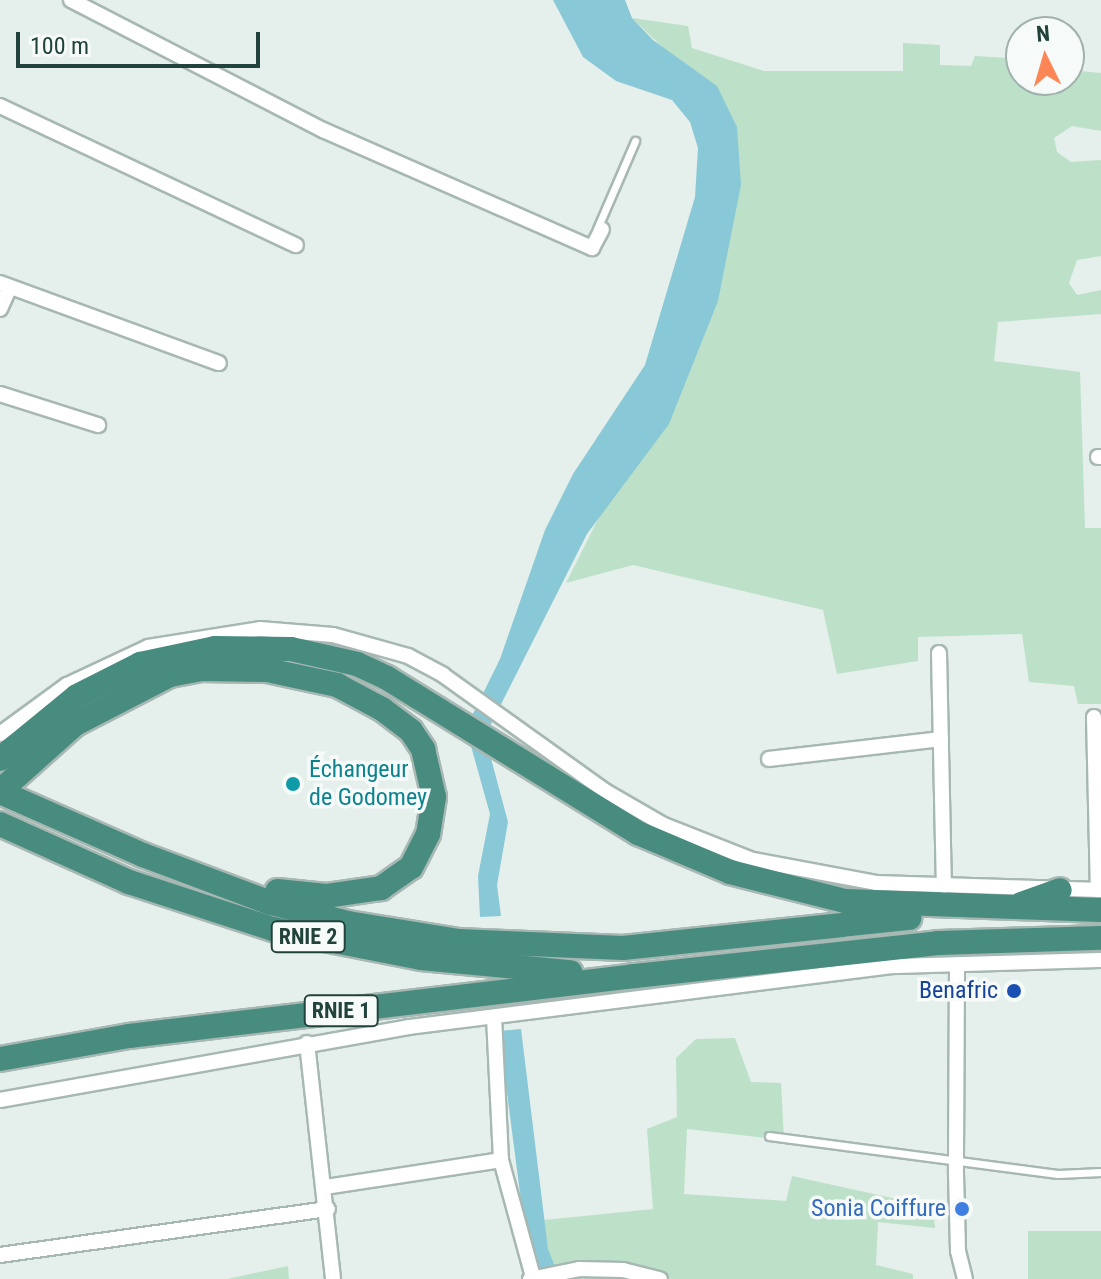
<!DOCTYPE html>
<html>
<head>
<meta charset="utf-8">
<style>
  body { margin:0 }
  #map { position:relative; width:1101px; height:1279px; overflow:hidden; background:#e5efeb; font-family:"Roboto Condensed",sans-serif }
  div>[style] { position:absolute }
  [style*='--x'] { left:calc(var(--x)*1px); top:calc(var(--y)*1px); width:calc(var(--w)*1px); rotate:calc(var(--a)*1deg) }
  .green>* { inset:0; background:#bce1c8; transform-origin:0 0 }
  .water>* { inset:0; background:#89c8d7 }
  .roads { filter:drop-shadow(2px 0 #a7b8b3) drop-shadow(-2px 0 #a7b8b3) drop-shadow(0 2px #a7b8b3) drop-shadow(0 -2px #a7b8b3) }
  .service>* { height:7px; margin:-3.5px; padding:0 3.5px; transform-origin:3.5px; border-radius:3.5px; background:#fff }
  .minor>* { height:14px; margin:-7px; padding:0 7px; transform-origin:7px; border-radius:7px; background:#fff }
  .trunk>* { height:24px; margin:-12px; padding:0 12px; transform-origin:12px; border-radius:12px; background:#488c80 }
  .dots>* { width:22px; height:22px; translate:-50% -50%; box-sizing:border-box; border:4px solid #f6fbf9; border-radius:50% }
  span { translate:-50% -50%; white-space:nowrap; text-align:center; line-height:1.15; -webkit-text-stroke:7px #f6fbf9; paint-order:stroke }
  .shield-label span { padding:2px 6px; background:#f6fbf9; border:2px solid; border-radius:6px; -webkit-text-stroke-width:0 }
  .shield-label { font-size:22px; color:#22433b; font-weight:700 }
  .culture-label { font-size:24px; color:#0d838f }
  .left { translate:0 -50%; text-align:left }
  .transit-label { font-size:24px; color:#164399 }
  .right { translate:-100% -50%; text-align:right }
  .shop-label { font-size:24px; color:#366cbe }
  .north { position:absolute; left:1005px; top:16px; width:80px; height:80px; box-sizing:border-box; background:#f6fbf9; border:2px solid #a1b1ad; border-radius:50%; rotate:355deg; font-size:22px; font-weight:700; line-height:32px; text-align:center; color:#22433b }
  .north::after { content:''; display:block; margin:auto; width:28px; height:36px; background:#fc8656; clip-path:polygon(50% 0,100% 100%,50% 72%,0 100%) }
  .scale { position:absolute; left:16px; top:32px; width:244px; height:36px; box-sizing:border-box; border:4px solid #22433b; border-top:0; padding-left:10px; font-size:24px; line-height:28px; white-space:nowrap; color:#22433b; -webkit-text-stroke:6px #f6fbf9; paint-order:stroke }
</style>
</head>
<body>
<div id="map">
  <div class="green">
    <i style="clip-path:polygon(632px 18px,688px 26px,692px 48px,764px 71px,903px 71px,903px 43px,940px 45px,940px 65px,971px 66px,975px 56px,1009px 58px,1016px 39px,1021px 38px,1021px 80px,1069px 80px,1069px 70px,1101px 73px,1101px 131px,1072px 126px,1054px 138px,1057px 152px,1071px 162px,1101px 160px,1101px 256px,1077px 260px,1069px 283px,1077px 295px,1101px 290px,1101px 314px,998px 322px,994px 361px,1080px 372px,1085px 528px,1101px 528px,1101px 704px,1078px 704px,1074px 686px,1029px 682px,1022px 634px,918px 637px,918px 661px,837px 674px,823px 610px,633px 565px,566px 583px,608px 499px,669px 423px,717px 86px,678px 62px)"></i>
    <i style="clip-path:polygon(735px 1038px,751px 1082px,781px 1083px,784px 1140px,687px 1129px,684px 1194px,786px 1201px,792px 1176px,933px 1207px,935px 1228px,878px 1222px,876px 1265px,913px 1274px,913px 1279px,560px 1279px,548px 1250px,544px 1220px,653px 1209px,647px 1129px,677px 1117px,676px 1058px,696px 1039px)"></i>
    <i style="left:1101px;top:1231px;width:48px;height:73px;rotate:90deg"></i>
    <i style="clip-path:polygon(288px 1266px,289px 1279px,227px 1279px)"></i>
  </div>
  <div class="water">
    <i style="clip-path:polygon(553px 0,625px 0,632px 18px,653px 40px,717px 86px,737px 127px,741px 185px,718px 301px,669px 424px,587px 534px,485px 736px,508px 822px,497px 885px,501px 916px,480px 917px,478px 876px,490px 814px,466px 728px,500px 659px,545px 530px,573px 474px,645px 365px,695px 197px,698px 148px,690px 122px,672px 100px,616px 81px,583px 57px)"></i>
    <i style="clip-path:polygon(521px 1029px,548px 1249px,560px 1279px,537px 1279px,528px 1255px,499px 1031px)"></i>
  </div>
  <div class="roads">
    <div class="service">
      <i style="--x:597;--y:229;--w:96;--a:-66.6"></i>
      <i style="--x:769;--y:1136;--w:291;--a:7.5"></i>
      <i style="--x:1058;--y:1174;--w:43;--a:-2.7"></i>
    </div>
    <div class="minor">
      <i style="--x:71;--y:0;--w:284;--a:27.3"></i>
      <i style="--x:323;--y:130;--w:294;--a:23.7"></i>
      <i style="--x:592;--y:248;--w:21;--a:-62"></i>
      <i style="--x:0;--y:106;--w:327;--a:25.2"></i>
      <i style="--x:0;--y:283;--w:233;--a:20.1"></i>
      <i style="--x:0;--y:309;--w:24;--a:-66"></i>
      <i style="--x:0;--y:394;--w:103;--a:17.6"></i>
      <i style="--x:1098;--y:457;--w:3;--a:0"></i>
      <i style="--x:939;--y:653;--w:233;--a:88.8"></i>
      <i style="--x:1094;--y:717;--w:173;--a:88.7"></i>
      <i style="--x:0;--y:734;--w:83;--a:-36.2"></i>
      <i style="--x:67;--y:685;--w:89;--a:-25.1"></i>
      <i style="--x:148;--y:647;--w:113;--a:-9.1"></i>
      <i style="--x:260;--y:629;--w:73;--a:4.7"></i>
      <i style="--x:333;--y:635;--w:78;--a:15.6"></i>
      <i style="--x:408;--y:656;--w:40;--a:28"></i>
      <i style="--x:443;--y:675;--w:199;--a:35.6"></i>
      <i style="--x:605;--y:791;--w:68;--a:30"></i>
      <i style="--x:664;--y:825;--w:96;--a:21.5"></i>
      <i style="--x:753;--y:860;--w:125;--a:10.6"></i>
      <i style="--x:876;--y:883;--w:225;--a:1.8"></i>
      <i style="--x:769;--y:759;--w:173;--a:-6.6"></i>
      <i style="--x:957;--y:967;--w:207;--a:90.3"></i>
      <i style="--x:956;--y:1174;--w:77;--a:88.5"></i>
      <i style="--x:958;--y:1251;--w:29;--a:76"></i>
      <i style="--x:494;--y:1017;--w:143;--a:87.2"></i>
      <i style="--x:501;--y:1160;--w:121;--a:74.7"></i>
      <i style="--x:307;--y:1043;--w:237;--a:83.7"></i>
      <i style="--x:0;--y:1100;--w:415;--a:-10.1"></i>
      <i style="--x:409;--y:1027;--w:490;--a:-7.2"></i>
      <i style="--x:895;--y:966;--w:206;--a:-1.7"></i>
      <i style="--x:325;--y:1187;--w:178;--a:-8.7"></i>
      <i style="--x:0;--y:1255;--w:331;--a:-8"></i>
      <i style="--x:530;--y:1279;--w:50;--a:-11.5"></i>
      <i style="--x:579;--y:1269;--w:44;--a:1.3"></i>
      <i style="--x:623;--y:1270;--w:38;--a:14"></i>
    </div>
    <div class="trunk">
      <i style="--x:0;--y:759;--w:99;--a:-39.3"></i>
      <i style="--x:77;--y:696;--w:71;--a:-26.9"></i>
      <i style="--x:140;--y:664;--w:77;--a:-12"></i>
      <i style="--x:215;--y:648;--w:76;--a:0.8"></i>
      <i style="--x:291;--y:649;--w:68;--a:12.8"></i>
      <i style="--x:357;--y:664;--w:33;--a:25"></i>
      <i style="--x:387;--y:678;--w:295;--a:31.7"></i>
      <i style="--x:638;--y:833;--w:100;--a:23"></i>
      <i style="--x:730;--y:872;--w:119;--a:14.2"></i>
      <i style="--x:845;--y:901;--w:256;--a:2"></i>
      <i style="--x:0;--y:791;--w:101;--a:-41.8"></i>
      <i style="--x:75;--y:724;--w:107;--a:-27.3"></i>
      <i style="--x:170;--y:675;--w:32;--a:-11"></i>
      <i style="--x:201;--y:669;--w:66;--a:0.9"></i>
      <i style="--x:267;--y:670;--w:72;--a:12.1"></i>
      <i style="--x:337;--y:685;--w:51;--a:28.1"></i>
      <i style="--x:382;--y:709;--w:36;--a:37"></i>
      <i style="--x:411;--y:731;--w:22;--a:56"></i>
      <i style="--x:423;--y:749;--w:49;--a:77.1"></i>
      <i style="--x:434;--y:797;--w:37;--a:99"></i>
      <i style="--x:428;--y:834;--w:37;--a:117"></i>
      <i style="--x:411;--y:867;--w:37;--a:145"></i>
      <i style="--x:381;--y:888;--w:56;--a:171.7"></i>
      <i style="--x:326;--y:896;--w:49;--a:-174.2"></i>
      <i style="--x:0;--y:792;--w:156;--a:23.8"></i>
      <i style="--x:143;--y:855;--w:137;--a:20.6"></i>
      <i style="--x:271;--y:903;--w:80;--a:14.6"></i>
      <i style="--x:348;--y:923;--w:111;--a:9.3"></i>
      <i style="--x:458;--y:941;--w:165;--a:2.4"></i>
      <i style="--x:623;--y:948;--w:288;--a:-6"></i>
      <i style="--x:0;--y:824;--w:141;--a:24.2"></i>
      <i style="--x:129;--y:882;--w:151;--a:18.1"></i>
      <i style="--x:273;--y:929;--w:151;--a:11.1"></i>
      <i style="--x:421;--y:958;--w:150;--a:5.4"></i>
      <i style="--x:1021;--y:904;--w:41;--a:-19.7"></i>
      <i style="--x:0;--y:1059;--w:131;--a:-10.1"></i>
      <i style="--x:129;--y:1036;--w:510;--a:-6.76"></i>
      <i style="--x:635;--y:976;--w:305;--a:-6.2"></i>
      <i style="--x:938;--y:943;--w:163;--a:-1.8"></i>
    </div>
  </div>
  <div class="dots">
    <i style="left:293px;top:784px;background:#0f9aa8"></i>
    <i style="left:1014px;top:991px;background:#1a4fb4"></i>
    <i style="left:962px;top:1209px;background:#3f7fe0"></i>
  </div>
  <div class="shield-label">
    <span style="left:308px;top:937px">RNIE 2</span>
    <span style="left:341px;top:1011px">RNIE 1</span>
  </div>
  <div class="culture-label">
    <span class="left" style="left:309px;top:784px">Échangeur<br>de Godomey</span>
  </div>
  <div class="transit-label">
    <span class="right" style="left:998px;top:991px">Benafric</span>
  </div>
  <div class="shop-label">
    <span class="right" style="left:946px;top:1209px">Sonia Coiffure</span>
  </div>
  <div class="north">N</div>
  <div class="scale">100 m</div>
</div>
</body>
</html>
